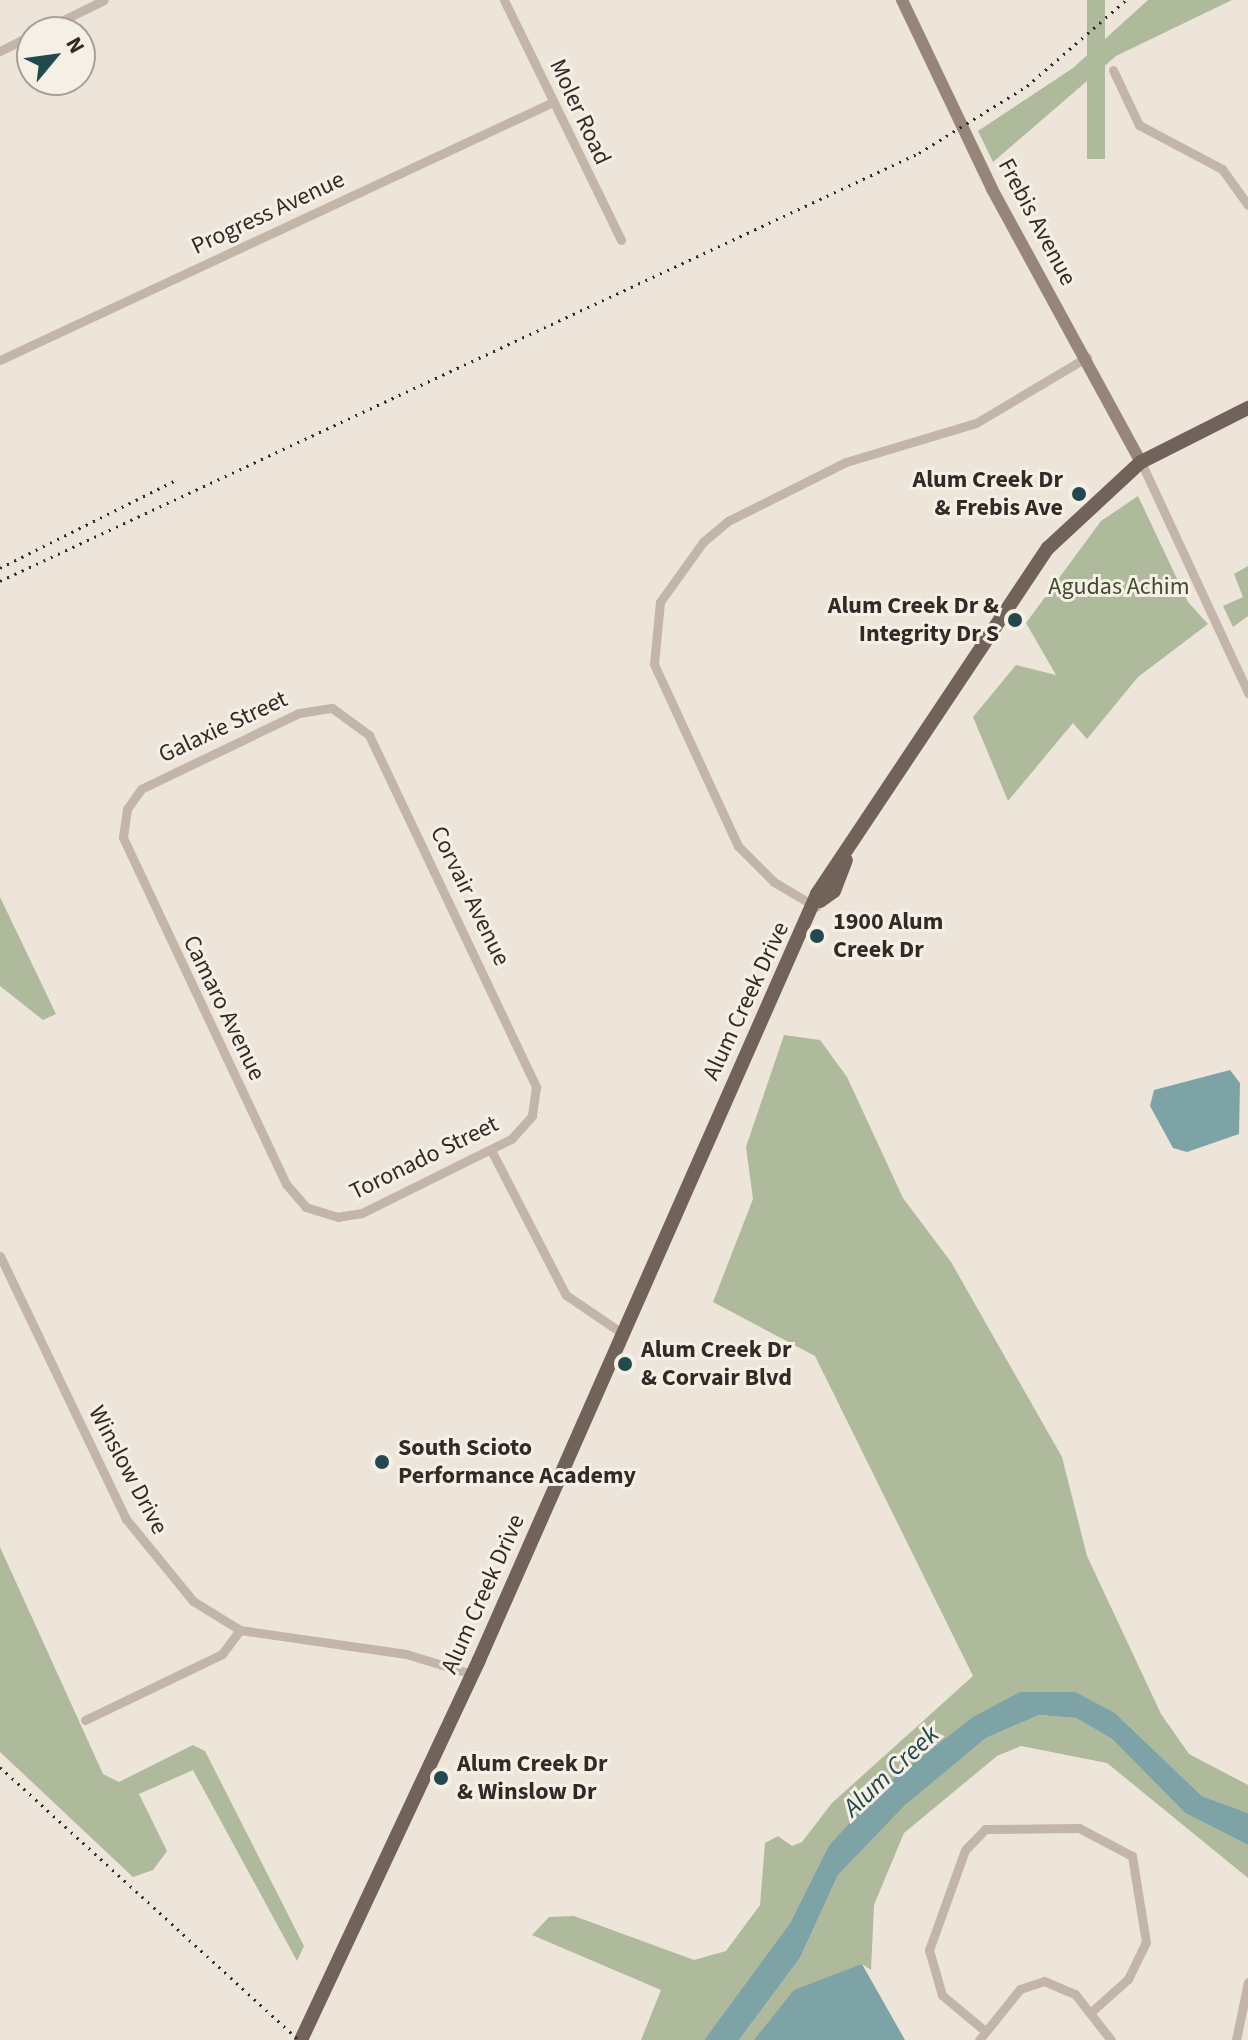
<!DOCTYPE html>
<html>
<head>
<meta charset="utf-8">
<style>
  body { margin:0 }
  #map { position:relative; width:1248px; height:2040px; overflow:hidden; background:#ede5da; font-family:"Source Sans 3",sans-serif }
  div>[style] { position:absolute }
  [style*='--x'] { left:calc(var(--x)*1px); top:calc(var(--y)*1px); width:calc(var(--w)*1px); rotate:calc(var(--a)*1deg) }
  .green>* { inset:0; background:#afba9c; transform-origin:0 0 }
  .water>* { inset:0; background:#7da3a6 }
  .street>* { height:9px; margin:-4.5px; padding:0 4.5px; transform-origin:4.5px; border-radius:4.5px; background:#c3b5a8 }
  .secondary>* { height:12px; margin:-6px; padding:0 6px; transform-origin:6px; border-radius:6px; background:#97857a }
  .primary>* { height:14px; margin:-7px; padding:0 7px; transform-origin:7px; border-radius:7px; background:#71625a }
  .rail>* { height:3px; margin-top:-1.5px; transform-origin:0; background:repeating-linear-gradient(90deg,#312a27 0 2px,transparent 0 8px) }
  .dots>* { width:22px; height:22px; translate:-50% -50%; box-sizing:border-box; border:4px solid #f6efe5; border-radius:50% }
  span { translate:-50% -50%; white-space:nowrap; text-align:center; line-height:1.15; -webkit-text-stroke:6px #f6efe5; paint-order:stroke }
  .street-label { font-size:24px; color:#312a27 }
  .poi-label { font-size:24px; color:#312a27; font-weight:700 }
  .right { translate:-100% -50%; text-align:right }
  .left { translate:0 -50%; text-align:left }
  .park-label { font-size:24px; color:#404c2e }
  .water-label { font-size:26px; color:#22494d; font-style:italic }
  .north { position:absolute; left:16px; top:16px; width:80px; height:80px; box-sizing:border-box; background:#f6efe5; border:2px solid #a7a099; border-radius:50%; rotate:61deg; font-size:22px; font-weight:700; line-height:32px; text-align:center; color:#312a27 }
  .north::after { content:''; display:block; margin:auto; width:28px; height:36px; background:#22494d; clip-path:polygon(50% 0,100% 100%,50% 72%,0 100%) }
</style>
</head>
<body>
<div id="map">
  <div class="green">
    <i style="left:1087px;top:0;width:18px;height:159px"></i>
    <i style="clip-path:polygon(1148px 0,1232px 0,1116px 56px,993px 162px,978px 131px,1073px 68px)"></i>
    <i style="clip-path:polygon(1138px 496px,1188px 602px,1208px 624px,1138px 677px,1087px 739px,1073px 723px,1008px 801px,973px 717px,1016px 665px,1056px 675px,1026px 623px,1101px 521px)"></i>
    <i style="clip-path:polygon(1248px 566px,1248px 616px,1233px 627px,1223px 606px,1243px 597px,1234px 574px)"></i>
    <i style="clip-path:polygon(0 897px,56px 1014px,43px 1020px,0 986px)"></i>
    <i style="clip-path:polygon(784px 1035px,820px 1040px,847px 1077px,903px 1198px,951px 1262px,1062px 1457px,1087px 1556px,1161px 1714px,1189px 1754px,1248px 1785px,1248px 1813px,1202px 1796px,1115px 1713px,1020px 1692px,828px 1847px,790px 1923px,704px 2040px,641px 2040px,661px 1990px,532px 1935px,549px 1917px,574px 1916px,694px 1960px,726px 1951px,760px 1905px,765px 1843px,778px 1836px,792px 1846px,802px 1842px,832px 1803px,973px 1676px,815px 1356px,713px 1302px,753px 1199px,746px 1147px)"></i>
    <i style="clip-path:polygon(0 1547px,103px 1774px,119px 1782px,193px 1745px,205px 1751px,304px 1946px,297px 1961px,193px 1770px,139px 1794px,167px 1851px,153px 1870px,133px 1877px,0 1752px)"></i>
    <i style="clip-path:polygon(1039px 1715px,1076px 1718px,1112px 1739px,1185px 1813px,1248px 1845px,1248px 1878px,1107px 1763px,1021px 1746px,997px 1756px,904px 1833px,874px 1905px,871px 1970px,862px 1964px,754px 2040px,739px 2040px,800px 1958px,838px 1875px,905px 1804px,986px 1738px)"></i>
  </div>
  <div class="water">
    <i style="clip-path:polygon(1230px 1070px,1240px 1083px,1239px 1134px,1187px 1152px,1173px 1148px,1150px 1106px,1154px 1090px)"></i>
    <i style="clip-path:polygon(1020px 1692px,1075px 1692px,1115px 1713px,1202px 1796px,1248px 1813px,1248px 1845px,1185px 1813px,1112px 1739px,1076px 1718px,1039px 1715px,986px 1738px,905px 1805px,838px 1875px,800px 1958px,739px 2040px,704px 2040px,790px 1923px,828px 1847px,881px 1788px,973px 1717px)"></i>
    <i style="clip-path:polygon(862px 1964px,905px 2040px,754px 2040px,794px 1990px)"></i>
  </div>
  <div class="street">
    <i style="--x:504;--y:0;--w:267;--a:64"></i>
    <i style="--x:39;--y:32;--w:72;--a:-26.2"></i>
    <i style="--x:0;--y:51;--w:36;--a:-27"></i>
    <i style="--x:1113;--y:70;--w:61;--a:64.7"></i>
    <i style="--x:1139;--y:125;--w:94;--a:27.9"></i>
    <i style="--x:1222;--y:169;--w:44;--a:54.2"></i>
    <i style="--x:0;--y:360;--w:610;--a:-25.01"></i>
    <i style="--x:1141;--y:462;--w:255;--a:65.1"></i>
    <i style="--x:332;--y:708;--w:46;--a:36.1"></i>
    <i style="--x:369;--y:735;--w:390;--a:64.6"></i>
    <i style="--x:536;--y:1087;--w:29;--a:98"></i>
    <i style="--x:532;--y:1116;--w:31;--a:132"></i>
    <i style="--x:511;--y:1139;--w:166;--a:153.6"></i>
    <i style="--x:362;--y:1213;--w:24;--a:171"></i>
    <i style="--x:338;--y:1217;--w:34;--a:-163"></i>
    <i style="--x:306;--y:1207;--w:30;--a:-131"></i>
    <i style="--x:286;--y:1184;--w:383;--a:-115.2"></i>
    <i style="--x:123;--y:837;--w:28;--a:-82"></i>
    <i style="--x:127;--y:809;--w:24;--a:-55"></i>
    <i style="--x:141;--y:789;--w:175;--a:-25.7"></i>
    <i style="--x:299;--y:713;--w:33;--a:-9"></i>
    <i style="--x:816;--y:907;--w:49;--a:-149.2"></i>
    <i style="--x:774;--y:882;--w:51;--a:-135"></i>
    <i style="--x:738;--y:846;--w:200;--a:-114.8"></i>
    <i style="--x:654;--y:664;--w:62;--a:-84.5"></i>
    <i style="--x:660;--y:602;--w:74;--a:-54.4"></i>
    <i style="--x:703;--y:542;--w:33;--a:-40"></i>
    <i style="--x:728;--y:521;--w:132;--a:-26.6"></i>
    <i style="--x:846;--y:462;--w:136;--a:-16.7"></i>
    <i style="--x:976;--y:423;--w:129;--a:-30.7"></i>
    <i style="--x:491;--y:1150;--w:163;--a:62.7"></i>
    <i style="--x:566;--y:1295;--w:68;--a:34.2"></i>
    <i style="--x:0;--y:1256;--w:292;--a:64.4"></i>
    <i style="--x:126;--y:1519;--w:106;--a:50.7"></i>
    <i style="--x:193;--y:1601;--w:55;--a:31.7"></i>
    <i style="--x:240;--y:1630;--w:168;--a:8.2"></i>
    <i style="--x:406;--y:1654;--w:69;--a:16.9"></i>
    <i style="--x:85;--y:1720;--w:152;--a:-25.7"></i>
    <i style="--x:222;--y:1654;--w:30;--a:-53"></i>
    <i style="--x:985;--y:2031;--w:56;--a:-140.1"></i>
    <i style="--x:942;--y:1995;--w:47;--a:-106.1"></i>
    <i style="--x:929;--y:1950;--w:106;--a:-70.2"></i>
    <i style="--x:965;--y:1850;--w:29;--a:-46"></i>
    <i style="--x:985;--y:1829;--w:94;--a:-0.6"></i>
    <i style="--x:1079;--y:1828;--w:60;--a:27.8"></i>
    <i style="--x:1132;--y:1856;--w:87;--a:80.8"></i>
    <i style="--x:1146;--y:1942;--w:41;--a:115.9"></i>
    <i style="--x:1128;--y:1979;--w:51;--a:138.2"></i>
    <i style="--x:979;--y:2040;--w:65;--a:-51.2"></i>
    <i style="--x:1020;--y:1989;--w:25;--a:-18"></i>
    <i style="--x:1044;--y:1981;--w:34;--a:23"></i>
    <i style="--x:1075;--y:1994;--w:58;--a:52"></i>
    <i style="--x:1236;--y:2040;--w:59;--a:-78.3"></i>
  </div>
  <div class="secondary">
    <i style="--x:902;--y:0;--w:209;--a:64.5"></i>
    <i style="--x:992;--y:189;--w:311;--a:61.4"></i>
  </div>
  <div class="primary">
    <i style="--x:820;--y:901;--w:17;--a:-36"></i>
    <i style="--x:834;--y:891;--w:33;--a:-69"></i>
    <i style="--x:301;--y:2040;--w:420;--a:-64.9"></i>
    <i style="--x:479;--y:1660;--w:837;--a:-66.19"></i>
    <i style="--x:817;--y:894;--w:416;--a:-56.3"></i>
    <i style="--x:1048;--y:548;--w:127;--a:-42.8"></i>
    <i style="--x:1141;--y:462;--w:120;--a:-26.8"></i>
  </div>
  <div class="rail">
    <i style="--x:0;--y:568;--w:197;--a:-26.6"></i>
    <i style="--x:0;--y:581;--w:1014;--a:-24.97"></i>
    <i style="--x:919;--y:153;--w:127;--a:-31.8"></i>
    <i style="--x:1027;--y:86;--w:131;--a:-41"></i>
    <i style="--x:0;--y:1767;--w:405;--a:42.4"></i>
  </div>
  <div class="dots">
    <i style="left:1079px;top:494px;background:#22494d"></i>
    <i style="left:1015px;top:620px;background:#22494d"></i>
    <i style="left:817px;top:936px;background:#22494d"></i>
    <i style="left:625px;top:1364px;background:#22494d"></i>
    <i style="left:382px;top:1462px;background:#22494d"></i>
    <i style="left:441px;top:1778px;background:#22494d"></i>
  </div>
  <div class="street-label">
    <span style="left:580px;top:112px;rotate:65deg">Moler Road</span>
    <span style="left:268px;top:213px;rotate:-25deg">Progress Avenue</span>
    <span style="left:1037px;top:222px;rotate:62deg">Frebis Avenue</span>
    <span style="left:223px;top:727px;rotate:-25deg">Galaxie Street</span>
    <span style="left:470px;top:896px;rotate:64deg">Corvair Avenue</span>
    <span style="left:746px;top:1001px;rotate:-65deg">Alum Creek Drive</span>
    <span style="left:224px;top:1008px;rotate:64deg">Camaro Avenue</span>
    <span style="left:424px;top:1158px;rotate:-26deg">Toronado Street</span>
    <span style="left:128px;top:1470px;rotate:62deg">Winslow Drive</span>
    <span style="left:483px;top:1594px;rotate:-66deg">Alum Creek Drive</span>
  </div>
  <div class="poi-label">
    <span class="right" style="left:1063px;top:494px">Alum Creek Dr<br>&amp; Frebis Ave</span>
    <span class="right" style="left:999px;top:620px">Alum Creek Dr &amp;<br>Integrity Dr S</span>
    <span class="left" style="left:833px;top:936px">1900 Alum<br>Creek Dr</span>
    <span class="left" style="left:641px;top:1364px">Alum Creek Dr<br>&amp; Corvair Blvd</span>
    <span class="left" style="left:398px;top:1462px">South Scioto<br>Performance Academy</span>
    <span class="left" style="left:457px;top:1778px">Alum Creek Dr<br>&amp; Winslow Dr</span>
  </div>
  <div class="park-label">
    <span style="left:1119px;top:587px">Agudas Achim</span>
  </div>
  <div class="water-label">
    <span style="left:891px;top:1771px;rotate:-43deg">Alum Creek</span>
  </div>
  <div class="north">N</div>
</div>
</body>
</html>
